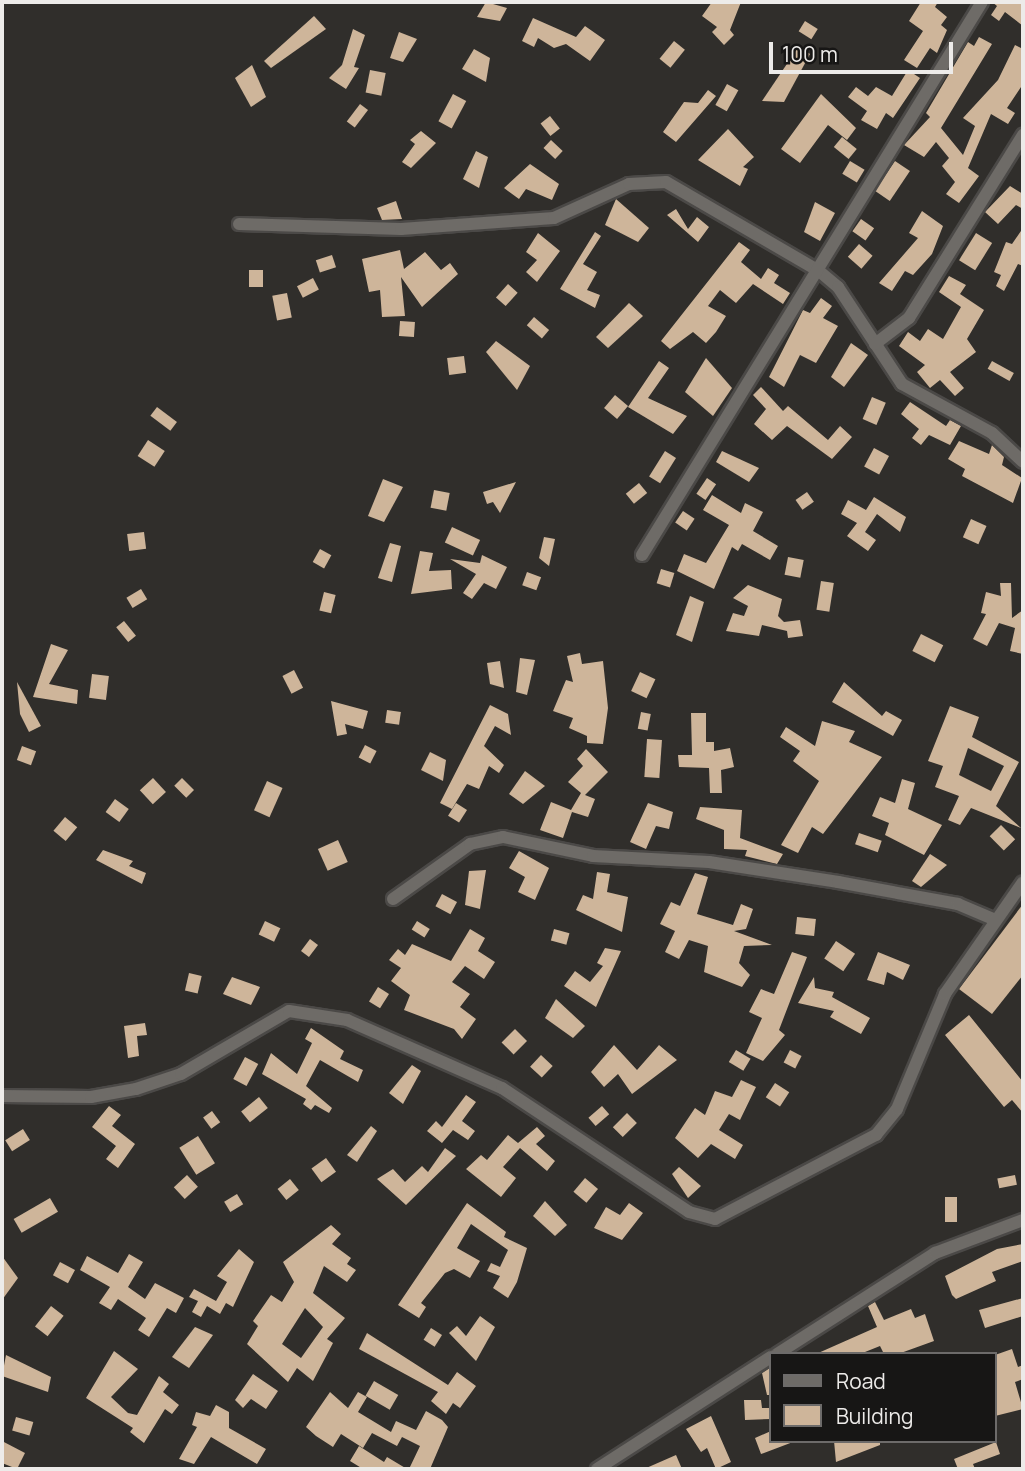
<!DOCTYPE html>
<html>
<head>
<meta charset="utf-8">
<style>
  body { margin:0 }
  #map { position:relative; width:1025px; height:1471px; overflow:hidden; background:#302e2b; font-family:Manrope,sans-serif }
  div>[style] { position:absolute }
  [style*='--x'] { left:calc(var(--x)*1px); top:calc(var(--y)*1px); width:calc(var(--w)*1px); rotate:calc(var(--a)*1deg) }
  .building>* { inset:0; background:#ceb59a; transform-origin:0 0 }
  .roads { filter:drop-shadow(2px 0 #4b4947) drop-shadow(-2px 0 #4b4947) drop-shadow(0 2px #4b4947) drop-shadow(0 -2px #4b4947) }
  .minor>* { height:12px; margin:-6px; padding:0 6px; transform-origin:6px; border-radius:6px; background:#6e6b67 }
  span { translate:-50% -50%; white-space:nowrap; text-align:center; line-height:1.15; -webkit-text-stroke:7px #171615; paint-order:stroke }
  .frame { position:absolute; inset:0; border:4px solid #edebe9; pointer-events:none }
  .legend { position:absolute; left:769px; top:1352px; width:228px; height:91px; box-sizing:border-box; background:#171615; border:2px solid #6d6b6a; margin:0; padding:9px 12px; list-style:none; font-size:21px; color:#edebe9 }
  .legend li { display:flex; align-items:center; gap:14px; height:35px }
  .legend b { width:35px; border:2px solid #6d6b6a }
  .scale { position:absolute; left:769px; top:42px; width:184px; height:32px; box-sizing:border-box; border:4px solid #edebe9; border-top:0; padding-left:9px; font-size:21px; line-height:24px; white-space:nowrap; color:#edebe9; -webkit-text-stroke:5px #171615; paint-order:stroke }
</style>
</head>
<body>
<div id="map">
  <div class="building">
    <i style="clip-path:polygon(486px 2px,507px 8px,500px 21px,477px 17px)"></i>
    <i style="clip-path:polygon(712px 2px,741px 2px,730px 30px,734px 35px,724px 45px,712px 32px,717px 27px,702px 16px)"></i>
    <i style="clip-path:polygon(921px 2px,938px 2px,935px 7px,947px 17px,941px 25px,947px 30px,937px 53px,930px 48px,917px 68px,904px 60px,923px 31px,909px 21px)"></i>
    <i style="clip-path:polygon(992px 2px,1023px 2px,1023px 26px,1005px 12px,999px 21px,991px 15px,997px 6px)"></i>
    <i style="clip-path:polygon(314px 16px,326px 29px,271px 68px,264px 61px)"></i>
    <i style="clip-path:polygon(533px 18px,576px 37px,585px 26px,605px 40px,590px 61px,566px 44px,554px 48px,538px 38px,534px 47px,522px 41px)"></i>
    <i style="left:805px;top:21px;width:15px;height:12px;rotate:32deg"></i>
    <i style="clip-path:polygon(353px 29px,365px 35px,354px 67px,359px 68px,346px 89px,329px 78px,342px 65px)"></i>
    <i style="clip-path:polygon(399px 32px,417px 39px,403px 62px,390px 58px)"></i>
    <i style="clip-path:polygon(979px 37px,992px 44px,941px 128px,963px 155px,975px 126px,963px 118px,998px 80px,1015px 45px,1023px 49px,1023px 84px,1007px 108px,1015px 113px,1008px 124px,991px 114px,968px 168px,979px 176px,959px 203px,946px 194px,955px 182px,942px 166px,949px 158px,936px 142px,924px 157px,904px 145px,930px 117px,926px 113px,968px 42px,974px 46px)"></i>
    <i style="left:674px;top:41px;width:14px;height:23px;rotate:39deg"></i>
    <i style="clip-path:polygon(799px 46px,810px 54px,784px 102px,762px 101px)"></i>
    <i style="clip-path:polygon(474px 49px,490px 58px,486px 82px,462px 69px)"></i>
    <i style="clip-path:polygon(252px 65px,266px 97px,251px 107px,235px 78px)"></i>
    <i style="left:370px;top:70px;width:16px;height:23px;rotate:11deg"></i>
    <i style="clip-path:polygon(908px 70px,920px 78px,893px 118px,886px 113px,877px 129px,861px 120px,867px 111px,848px 97px,856px 87px,868px 96px,876px 87px,892px 96px)"></i>
    <i style="left:727px;top:84px;width:13px;height:24px;rotate:29deg"></i>
    <i style="clip-path:polygon(708px 90px,716px 96px,676px 142px,663px 132px,684px 102px,698px 103px)"></i>
    <i style="left:453px;top:94px;width:15px;height:31px;rotate:28deg"></i>
    <i style="clip-path:polygon(821px 94px,856px 128px,847px 140px,828px 125px,800px 163px,781px 149px)"></i>
    <i style="left:360px;top:104px;width:10px;height:22px;rotate:37deg"></i>
    <i style="left:550px;top:116px;width:16px;height:12px;rotate:52deg"></i>
    <i style="clip-path:polygon(728px 129px,754px 157px,743px 167px,748px 169px,740px 186px,698px 160px)"></i>
    <i style="clip-path:polygon(421px 131px,436px 143px,411px 168px,402px 162px,415px 144px,410px 140px)"></i>
    <i style="left:842px;top:137px;width:19px;height:13px;rotate:39deg"></i>
    <i style="left:551px;top:140px;width:16px;height:11px;rotate:43deg"></i>
    <i style="clip-path:polygon(476px 151px,488px 157px,479px 188px,463px 179px)"></i>
    <i style="left:850px;top:161px;width:17px;height:15px;rotate:31deg"></i>
    <i style="left:895px;top:161px;width:18px;height:36px;rotate:34deg"></i>
    <i style="clip-path:polygon(530px 164px,559px 184px,552px 200px,526px 189px,519px 199px,504px 188px)"></i>
    <i style="clip-path:polygon(1010px 186px,1023px 194px,1023px 209px,1016px 205px,998px 224px,985px 212px)"></i>
    <i style="clip-path:polygon(616px 199px,649px 228px,638px 242px,605px 225px)"></i>
    <i style="clip-path:polygon(396px 201px,402px 219px,382px 220px,377px 208px)"></i>
    <i style="clip-path:polygon(815px 202px,835px 213px,820px 241px,804px 232px)"></i>
    <i style="clip-path:polygon(676px 209px,688px 229px,697px 217px,709px 227px,698px 242px,667px 215px)"></i>
    <i style="clip-path:polygon(922px 211px,943px 226px,932px 254px,913px 275px,905px 271px,892px 291px,879px 283px,918px 238px,909px 233px)"></i>
    <i style="left:861px;top:219px;width:16px;height:15px;rotate:35deg"></i>
    <i style="clip-path:polygon(1023px 228px,1023px 266px,1018px 264px,1004px 291px,996px 286px,1001px 275px,994px 272px,1006px 242px,1012px 244px)"></i>
    <i style="clip-path:polygon(595px 232px,601px 236px,583px 264px,597px 272px,587px 290px,600px 295px,595px 308px,560px 289px)"></i>
    <i style="clip-path:polygon(538px 233px,560px 251px,537px 282px,526px 272px,537px 260px,526px 252px)"></i>
    <i style="left:976px;top:233px;width:19px;height:32px;rotate:32deg"></i>
    <i style="clip-path:polygon(739px 242px,750px 250px,741px 262px,761px 279px,768px 268px,779px 275px,774px 283px,790px 293px,783px 304px,753px 284px,736px 303px,720px 290px,708px 306px,726px 316px,716px 332px,706px 343px,693px 332px,670px 349px,661px 341px)"></i>
    <i style="left:859px;top:244px;width:18px;height:17px;rotate:41deg"></i>
    <i style="clip-path:polygon(400px 250px,404px 269px,425px 252px,441px 270px,450px 263px,458px 274px,422px 307px,401px 277px,405px 316px,382px 317px,380px 290px,369px 292px,362px 259px)"></i>
    <i style="left:332px;top:255px;width:13px;height:17px;rotate:72deg"></i>
    <i style="left:249px;top:270px;width:14px;height:17px"></i>
    <i style="clip-path:polygon(949px 276px,966px 285px,960px 294px,984px 310px,967px 339px,976px 352px,950px 372px,964px 388px,955px 396px,940px 380px,930px 388px,917px 372px,925px 365px,899px 346px,908px 332px,920px 341px,928px 329px,943px 339px,961px 307px,939px 292px)"></i>
    <i style="left:313px;top:278px;width:13px;height:18px;rotate:63deg"></i>
    <i style="left:508px;top:284px;width:13px;height:18px;rotate:42deg"></i>
    <i style="left:287px;top:293px;width:25px;height:15px;rotate:79deg"></i>
    <i style="clip-path:polygon(821px 298px,832px 306px,823px 318px,838px 326px,816px 363px,800px 355px,784px 387px,769px 377px,803px 310px,810px 313px)"></i>
    <i style="clip-path:polygon(629px 303px,643px 316px,608px 348px,596px 337px)"></i>
    <i style="left:534px;top:317px;width:20px;height:11px;rotate:41deg"></i>
    <i style="left:400px;top:321px;width:15px;height:15px;rotate:4deg"></i>
    <i style="clip-path:polygon(496px 341px,530px 366px,517px 390px,486px 352px)"></i>
    <i style="clip-path:polygon(851px 343px,868px 355px,844px 387px,831px 377px)"></i>
    <i style="left:464px;top:356px;width:17px;height:17px;rotate:83deg"></i>
    <i style="clip-path:polygon(706px 358px,732px 388px,713px 416px,685px 392px)"></i>
    <i style="clip-path:polygon(659px 361px,669px 368px,648px 398px,687px 416px,673px 434px,628px 407px)"></i>
    <i style="left:992px;top:361px;width:25px;height:9px;rotate:29deg"></i>
    <i style="clip-path:polygon(761px 387px,783px 411px,788px 406px,828px 440px,840px 426px,852px 437px,832px 459px,787px 426px,772px 440px,754px 424px,766px 409px,753px 395px)"></i>
    <i style="left:615px;top:395px;width:17px;height:17px;rotate:40deg"></i>
    <i style="left:872px;top:397px;width:15px;height:24px;rotate:23deg"></i>
    <i style="clip-path:polygon(910px 402px,946px 426px,950px 420px,961px 426px,950px 445px,929px 435px,921px 445px,912px 438px,919px 429px,901px 414px)"></i>
    <i style="left:157px;top:407px;width:25px;height:11px;rotate:37deg"></i>
    <i style="left:148px;top:440px;width:20px;height:19px;rotate:33deg"></i>
    <i style="clip-path:polygon(959px 441px,989px 454px,992px 445px,1004px 457px,1002px 465px,1022px 478px,1013px 503px,962px 476px,965px 469px,948px 459px)"></i>
    <i style="left:874px;top:448px;width:17px;height:21px;rotate:28deg"></i>
    <i style="left:665px;top:451px;width:13px;height:30px;rotate:32deg"></i>
    <i style="clip-path:polygon(722px 451px,759px 468px,749px 482px,716px 462px)"></i>
    <i style="left:707px;top:478px;width:11px;height:19px;rotate:34deg"></i>
    <i style="clip-path:polygon(383px 479px,403px 487px,384px 522px,368px 516px)"></i>
    <i style="clip-path:polygon(516px 482px,500px 513px,493px 502px,487px 504px,483px 492px)"></i>
    <i style="left:639px;top:483px;width:13px;height:17px;rotate:51deg"></i>
    <i style="left:434px;top:490px;width:16px;height:18px;rotate:11deg"></i>
    <i style="left:807px;top:492px;width:12px;height:14px;rotate:55deg"></i>
    <i style="clip-path:polygon(712px 495px,741px 513px,745px 503px,763px 512px,753px 531px,778px 546px,770px 560px,742px 544px,738px 551px,732px 547px,714px 589px,677px 571px,684px 554px,706px 563px,729px 525px,703px 510px)"></i>
    <i style="clip-path:polygon(874px 497px,906px 517px,900px 532px,877px 514px,865px 532px,876px 540px,868px 551px,847px 536px,857px 523px,841px 514px,848px 500px,866px 510px)"></i>
    <i style="left:683px;top:511px;width:14px;height:14px;rotate:34deg"></i>
    <i style="left:971px;top:519px;width:17px;height:20px;rotate:24deg"></i>
    <i style="left:452px;top:527px;width:31px;height:17px;rotate:25deg"></i>
    <i style="left:144px;top:532px;width:17px;height:17px;rotate:83deg"></i>
    <i style="clip-path:polygon(544px 537px,555px 539px,549px 566px,539px 558px)"></i>
    <i style="clip-path:polygon(390px 543px,401px 546px,392px 582px,378px 578px)"></i>
    <i style="left:320px;top:549px;width:13px;height:15px;rotate:29deg"></i>
    <i style="clip-path:polygon(420px 551px,433px 553px,429px 571px,451px 570px,452px 589px,411px 594px)"></i>
    <i style="clip-path:polygon(482px 555px,507px 567px,496px 589px,484px 583px,472px 599px,463px 593px,476px 574px,450px 559px,480px 563px)"></i>
    <i style="left:788px;top:557px;width:16px;height:18px;rotate:11deg"></i>
    <i style="left:661px;top:569px;width:14px;height:15px;rotate:17deg"></i>
    <i style="left:527px;top:572px;width:15px;height:14px;rotate:20deg"></i>
    <i style="left:821px;top:581px;width:13px;height:29px;rotate:9deg"></i>
    <i style="clip-path:polygon(1000px 583px,1011px 583px,1012px 618px,1023px 610px,1023px 654px,1010px 651px,1015px 628px,999px 623px,987px 646px,973px 639px,986px 614px,981px 613px,986px 592px,1001px 596px)"></i>
    <i style="clip-path:polygon(748px 585px,782px 599px,778px 616px,784px 622px,800px 620px,803px 636px,788px 638px,787px 631px,762px 625px,759px 636px,726px 631px,733px 613px,744px 616px,748px 606px,733px 598px)"></i>
    <i style="left:141px;top:589px;width:12px;height:17px;rotate:59deg"></i>
    <i style="left:324px;top:592px;width:12px;height:19px;rotate:14deg"></i>
    <i style="clip-path:polygon(690px 596px,704px 602px,692px 642px,676px 635px)"></i>
    <i style="left:124px;top:621px;width:19px;height:10px;rotate:51deg"></i>
    <i style="left:921px;top:634px;width:25px;height:19px;rotate:27deg"></i>
    <i style="clip-path:polygon(51px 644px,68px 650px,49px 684px,78px 690px,77px 704px,33px 697px)"></i>
    <i style="clip-path:polygon(580px 653px,582px 664px,603px 661px,608px 708px,603px 744px,587px 743px,587px 736px,569px 728px,573px 718px,553px 711px,566px 680px,573px 682px,567px 656px)"></i>
    <i style="clip-path:polygon(520px 658px,535px 660px,527px 695px,516px 692px)"></i>
    <i style="clip-path:polygon(500px 661px,504px 688px,490px 684px,487px 663px)"></i>
    <i style="left:294px;top:670px;width:20px;height:13px;rotate:63deg"></i>
    <i style="left:640px;top:672px;width:17px;height:21px;rotate:25deg"></i>
    <i style="left:92px;top:674px;width:17px;height:24px;rotate:7deg"></i>
    <i style="clip-path:polygon(17px 682px,41px 726px,29px 732px,20px 714px)"></i>
    <i style="clip-path:polygon(844px 682px,882px 716px,886px 711px,902px 720px,893px 736px,832px 702px)"></i>
    <i style="clip-path:polygon(331px 701px,368px 711px,363px 729px,345px 724px,347px 734px,337px 736px)"></i>
    <i style="clip-path:polygon(490px 705px,508px 714px,511px 735px,495px 726px,484px 746px,504px 765px,499px 773px,489px 766px,479px 789px,467px 784px,452px 809px,440px 803px)"></i>
    <i style="clip-path:polygon(evenodd,950px 706px,979px 717px,972px 737px,1019px 762px,996px 806px,1021px 828px,971px 808px,960px 825px,948px 820px,959px 796px,935px 787px,943px 766px,928px 761px,950px 706px,968px 748px,1004px 766px,991px 791px,959px 775px,968px 748px)"></i>
    <i style="left:387px;top:710px;width:14px;height:13px;rotate:8deg"></i>
    <i style="left:641px;top:712px;width:10px;height:17px;rotate:11deg"></i>
    <i style="clip-path:polygon(691px 713px,706px 713px,706px 742px,714px 742px,714px 751px,730px 748px,734px 767px,721px 770px,722px 793px,710px 793px,709px 768px,679px 767px,678px 755px,692px 755px)"></i>
    <i style="clip-path:polygon(822px 721px,855px 731px,849px 742px,882px 757px,823px 834px,812px 827px,798px 853px,781px 845px,819px 781px,793px 761px,800px 751px,780px 737px,786px 727px,815px 746px)"></i>
    <i style="left:647px;top:739px;width:15px;height:38px;rotate:4deg"></i>
    <i style="left:365px;top:745px;width:13px;height:14px;rotate:27deg"></i>
    <i style="left:22px;top:746px;width:15px;height:15px;rotate:20deg"></i>
    <i style="clip-path:polygon(586px 749px,608px 772px,585px 795px,595px 799px,588px 817px,572px 812px,563px 838px,540px 830px,551px 802px,571px 810px,581px 793px,568px 782px,583px 766px,577px 759px)"></i>
    <i style="clip-path:polygon(430px 752px,446px 760px,443px 781px,421px 770px)"></i>
    <i style="clip-path:polygon(525px 771px,545px 786px,523px 804px,509px 794px)"></i>
    <i style="left:153px;top:778px;width:19px;height:18px;rotate:47deg"></i>
    <i style="left:182px;top:778px;width:17px;height:11px;rotate:45deg"></i>
    <i style="clip-path:polygon(902px 779px,915px 783px,908px 809px,942px 825px,924px 855px,885px 835px,889px 823px,872px 816px,880px 797px,895px 803px)"></i>
    <i style="left:267px;top:781px;width:17px;height:32px;rotate:24deg"></i>
    <i style="left:115px;top:799px;width:17px;height:16px;rotate:36deg"></i>
    <i style="left:456px;top:803px;width:13px;height:15px;rotate:32deg"></i>
    <i style="clip-path:polygon(648px 803px,673px 812px,669px 829px,656px 826px,646px 849px,630px 842px)"></i>
    <i style="clip-path:polygon(700px 807px,742px 810px,740px 838px,783px 854px,777px 864px,745px 856px,747px 850px,724px 849px,724px 830px,696px 819px)"></i>
    <i style="left:65px;top:817px;width:16px;height:18px;rotate:40deg"></i>
    <i style="left:1001px;top:825px;width:20px;height:16px;rotate:45deg"></i>
    <i style="left:859px;top:833px;width:24px;height:12px;rotate:19deg"></i>
    <i style="left:338px;top:840px;width:24px;height:22px;rotate:66deg"></i>
    <i style="clip-path:polygon(103px 850px,133px 861px,129px 866px,146px 873px,142px 884px,96px 860px)"></i>
    <i style="clip-path:polygon(519px 851px,549px 868px,535px 900px,518px 892px,525px 877px,509px 868px)"></i>
    <i style="clip-path:polygon(930px 854px,947px 865px,921px 887px,912px 881px)"></i>
    <i style="clip-path:polygon(486px 870px,480px 909px,465px 905px,469px 871px)"></i>
    <i style="clip-path:polygon(597px 872px,610px 874px,607px 892px,628px 897px,622px 932px,576px 910px,583px 895px,593px 899px)"></i>
    <i style="clip-path:polygon(695px 873px,708px 877px,697px 914px,733px 925px,741px 904px,753px 909px,746px 929px,734px 931px,772px 945px,744px 946px,739px 963px,750px 975px,742px 987px,704px 972px,708px 946px,689px 940px,679px 959px,665px 952px,675px 931px,660px 924px,671px 902px,680px 906px)"></i>
    <i style="left:442px;top:894px;width:17px;height:14px;rotate:28deg"></i>
    <i style="clip-path:polygon(1023px 904px,1023px 975px,992px 1014px,959px 989px)"></i>
    <i style="left:797px;top:917px;width:19px;height:17px;rotate:6deg"></i>
    <i style="left:265px;top:921px;width:17px;height:15px;rotate:25deg"></i>
    <i style="left:417px;top:921px;width:15px;height:10px;rotate:32deg"></i>
    <i style="clip-path:polygon(470px 929px,485px 938px,478px 951px,495px 962px,484px 979px,465px 966px,452px 982px,470px 994px,460px 1007px,476px 1019px,462px 1039px,454px 1029px,404px 1010px,410px 995px,391px 981px,401px 968px,389px 960px,398px 949px,405px 955px,412px 944px,451px 961px)"></i>
    <i style="left:554px;top:929px;width:16px;height:12px;rotate:15deg"></i>
    <i style="left:310px;top:939px;width:10px;height:15px;rotate:37deg"></i>
    <i style="left:836px;top:941px;width:23px;height:21px;rotate:34deg"></i>
    <i style="clip-path:polygon(605px 948px,621px 951px,596px 1007px,564px 986px,575px 971px,590px 982px,603px 966px,597px 963px)"></i>
    <i style="clip-path:polygon(792px 952px,807px 957px,779px 1030px,785px 1035px,763px 1061px,746px 1053px,762px 1018px,749px 1012px,761px 989px,774px 994px)"></i>
    <i style="clip-path:polygon(878px 952px,910px 965px,903px 980px,887px 972px,884px 985px,867px 980px)"></i>
    <i style="left:189px;top:973px;width:13px;height:18px;rotate:13deg"></i>
    <i style="clip-path:polygon(232px 977px,260px 987px,251px 1005px,223px 994px)"></i>
    <i style="clip-path:polygon(814px 977px,815px 988px,834px 992px,832px 997px,870px 1018px,861px 1034px,830px 1017px,834px 1011px,798px 1003px)"></i>
    <i style="left:378px;top:987px;width:13px;height:17px;rotate:32deg"></i>
    <i style="clip-path:polygon(556px 999px,585px 1026px,573px 1038px,545px 1018px)"></i>
    <i style="clip-path:polygon(969px 1015px,1023px 1082px,1023px 1113px,1012px 1100px,1004px 1107px,945px 1035px)"></i>
    <i style="clip-path:polygon(145px 1023px,147px 1035px,137px 1036px,139px 1056px,128px 1058px,124px 1026px)"></i>
    <i style="clip-path:polygon(311px 1028px,344px 1051px,340px 1059px,363px 1070px,358px 1082px,320px 1060px,306px 1086px,332px 1108px,329px 1113px,315px 1105px,311px 1110px,303px 1104px,306px 1099px,262px 1074px,271px 1053px,297px 1074px,312px 1043px,305px 1039px)"></i>
    <i style="left:515px;top:1029px;width:17px;height:19px;rotate:45deg"></i>
    <i style="clip-path:polygon(614px 1045px,637px 1070px,659px 1045px,677px 1060px,632px 1094px,618px 1074px,604px 1087px,591px 1072px)"></i>
    <i style="left:736px;top:1050px;width:17px;height:14px;rotate:31deg"></i>
    <i style="left:790px;top:1050px;width:13px;height:14px;rotate:27deg"></i>
    <i style="left:541px;top:1055px;width:16px;height:16px;rotate:43deg"></i>
    <i style="left:245px;top:1057px;width:15px;height:25px;rotate:28deg"></i>
    <i style="clip-path:polygon(412px 1065px,421px 1071px,403px 1104px,389px 1093px)"></i>
    <i style="clip-path:polygon(741px 1080px,756px 1087px,740px 1120px,729px 1114px,719px 1130px,743px 1145px,735px 1159px,711px 1144px,698px 1158px,675px 1138px,695px 1108px,705px 1115px,715px 1091px,732px 1097px)"></i>
    <i style="left:775px;top:1083px;width:17px;height:17px;rotate:33deg"></i>
    <i style="clip-path:polygon(466px 1095px,476px 1102px,462px 1121px,475px 1131px,468px 1140px,453px 1130px,442px 1143px,427px 1131px,436px 1121px,442px 1127px)"></i>
    <i style="left:259px;top:1097px;width:14px;height:23px;rotate:51deg"></i>
    <i style="clip-path:polygon(109px 1106px,121px 1115px,112px 1126px,135px 1144px,118px 1168px,106px 1159px,116px 1146px,92px 1127px)"></i>
    <i style="left:602px;top:1106px;width:11px;height:18px;rotate:49deg"></i>
    <i style="left:212px;top:1111px;width:14px;height:11px;rotate:54deg"></i>
    <i style="left:627px;top:1113px;width:14px;height:20px;rotate:45deg"></i>
    <i style="clip-path:polygon(371px 1126px,377px 1131px,357px 1162px,347px 1155px)"></i>
    <i style="clip-path:polygon(537px 1127px,545px 1136px,536px 1144px,555px 1161px,547px 1171px,520px 1148px,503px 1167px,516px 1178px,501px 1197px,466px 1169px,481px 1155px,487px 1160px,508px 1135px,518px 1143px)"></i>
    <i style="left:23px;top:1129px;width:13px;height:21px;rotate:58deg"></i>
    <i style="left:198px;top:1136px;width:32px;height:22px;rotate:58deg"></i>
    <i style="clip-path:polygon(445px 1148px,456px 1156px,406px 1205px,377px 1179px,393px 1169px,405px 1182px,422px 1166px,428px 1172px)"></i>
    <i style="left:326px;top:1158px;width:17px;height:18px;rotate:54deg"></i>
    <i style="clip-path:polygon(679px 1167px,701px 1186px,688px 1198px,672px 1174px)"></i>
    <i style="left:187px;top:1175px;width:16px;height:18px;rotate:47deg"></i>
    <i style="left:1015px;top:1175px;width:10px;height:18px;rotate:79deg"></i>
    <i style="left:585px;top:1178px;width:17px;height:18px;rotate:40deg"></i>
    <i style="left:290px;top:1179px;width:14px;height:16px;rotate:51deg"></i>
    <i style="left:237px;top:1194px;width:12px;height:15px;rotate:59deg"></i>
    <i style="left:945px;top:1197px;width:12px;height:25px"></i>
    <i style="left:50px;top:1198px;width:16px;height:42px;rotate:60deg"></i>
    <i style="clip-path:polygon(545px 1201px,567px 1225px,555px 1236px,533px 1216px)"></i>
    <i style="clip-path:polygon(467px 1203px,506px 1232px,504px 1237px,527px 1248px,517px 1282px,508px 1298px,493px 1288px,500px 1276px,487px 1271px,491px 1263px,500px 1267px,508px 1250px,471px 1224px,457px 1248px,480px 1261px,470px 1278px,454px 1269px,445px 1273px,421px 1303px,426px 1307px,419px 1318px,398px 1305px)"></i>
    <i style="clip-path:polygon(629px 1203px,643px 1213px,622px 1240px,594px 1228px,606px 1207px,620px 1215px)"></i>
    <i style="clip-path:polygon(evenodd,331px 1225px,341px 1234px,332px 1244px,351px 1258px,347px 1264px,356px 1270px,347px 1282px,324px 1266px,313px 1293px,345px 1318px,327px 1339px,333px 1343px,313px 1381px,297px 1368px,288px 1382px,247px 1344px,258px 1326px,253px 1321px,271px 1295px,282px 1302px,294px 1282px,283px 1262px,331px 1225px,305px 1308px,323px 1327px,301px 1358px,282px 1344px,305px 1308px)"></i>
    <i style="clip-path:polygon(1023px 1244px,1023px 1261px,992px 1272px,996px 1281px,956px 1299px,952px 1295px,945px 1276px,997px 1249px)"></i>
    <i style="clip-path:polygon(239px 1249px,254px 1262px,233px 1307px,226px 1303px,220px 1314px,207px 1306px,201px 1317px,192px 1312px,198px 1301px,189px 1297px,194px 1289px,216px 1301px,227px 1282px,217px 1276px)"></i>
    <i style="clip-path:polygon(129px 1254px,143px 1262px,128px 1287px,145px 1299px,155px 1283px,184px 1298px,176px 1313px,167px 1308px,149px 1337px,138px 1330px,146px 1318px,118px 1299px,111px 1310px,99px 1303px,110px 1287px,80px 1270px,87px 1256px,118px 1273px)"></i>
    <i style="clip-path:polygon(2px 1256px,18px 1278px,2px 1300px)"></i>
    <i style="left:60px;top:1262px;width:17px;height:15px;rotate:28deg"></i>
    <i style="clip-path:polygon(1023px 1298px,1023px 1316px,985px 1328px,979px 1310px)"></i>
    <i style="clip-path:polygon(875px 1302px,884px 1320px,911px 1309px,915px 1318px,925px 1314px,934px 1341px,898px 1354px,884px 1354px,880px 1346px,860px 1354px,816px 1354px,877px 1327px,868px 1306px)"></i>
    <i style="left:51px;top:1306px;width:16px;height:26px;rotate:38deg"></i>
    <i style="clip-path:polygon(480px 1316px,495px 1327px,476px 1361px,449px 1333px,457px 1326px,466px 1336px)"></i>
    <i style="clip-path:polygon(195px 1327px,213px 1335px,189px 1368px,172px 1357px)"></i>
    <i style="left:431px;top:1328px;width:13px;height:14px;rotate:32deg"></i>
    <i style="clip-path:polygon(367px 1333px,448px 1385px,457px 1372px,476px 1386px,460px 1408px,453px 1403px,446px 1414px,431px 1401px,438px 1392px,359px 1349px)"></i>
    <i style="clip-path:polygon(1012px 1349px,1018px 1367px,1023px 1365px,1023px 1379px,1015px 1382px,1023px 1409px,995px 1416px,995px 1355px)"></i>
    <i style="clip-path:polygon(114px 1351px,138px 1369px,111px 1397px,128px 1413px,137px 1415px,159px 1376px,169px 1384px,163px 1392px,179px 1405px,172px 1414px,165px 1409px,144px 1443px,130px 1432px,133px 1428px,86px 1398px)"></i>
    <i style="clip-path:polygon(6px 1355px,51px 1377px,48px 1392px,2px 1376px)"></i>
    <i style="clip-path:polygon(771px 1367px,771px 1395px,767px 1395px,762px 1373px)"></i>
    <i style="clip-path:polygon(253px 1374px,278px 1391px,266px 1409px,251px 1399px,243px 1408px,235px 1400px)"></i>
    <i style="left:374px;top:1381px;width:28px;height:17px;rotate:30deg"></i>
    <i style="clip-path:polygon(330px 1392px,348px 1408px,358px 1392px,367px 1397px,358px 1412px,391px 1432px,396px 1421px,416px 1430px,426px 1411px,442px 1420px,448px 1427px,430px 1469px,409px 1469px,420px 1446px,402px 1437px,397px 1446px,372px 1433px,363px 1448px,341px 1434px,333px 1447px,316px 1436px,306px 1427px)"></i>
    <i style="clip-path:polygon(744px 1400px,761px 1400px,762px 1408px,771px 1408px,771px 1419px,745px 1420px)"></i>
    <i style="clip-path:polygon(216px 1405px,229px 1412px,229px 1428px,266px 1449px,257px 1464px,211px 1437px,194px 1464px,179px 1459px,197px 1427px,192px 1425px,196px 1412px,210px 1416px)"></i>
    <i style="clip-path:polygon(711px 1416px,731px 1462px,716px 1469px,707px 1448px,701px 1452px,686px 1429px)"></i>
    <i style="left:16px;top:1417px;width:18px;height:14px;rotate:16deg"></i>
    <i style="clip-path:polygon(771px 1431px,771px 1441px,793px 1442px,761px 1454px,755px 1438px)"></i>
    <i style="clip-path:polygon(2px 1441px,25px 1453px,17px 1469px,2px 1463px)"></i>
    <i style="clip-path:polygon(834px 1441px,880px 1441px,880px 1445px,836px 1462px)"></i>
    <i style="clip-path:polygon(996px 1442px,1000px 1454px,973px 1464px,975px 1469px,958px 1469px,954px 1459px)"></i>
    <i style="clip-path:polygon(359px 1446px,384px 1462px,387px 1457px,407px 1469px,363px 1469px,350px 1461px)"></i>
    <i style="clip-path:polygon(676px 1455px,682px 1469px,644px 1469px)"></i>
  </div>
  <div class="roads">
    <div class="minor">
      <i style="--x:239;--y:224;--w:162;--a:1.8"></i>
      <i style="--x:401;--y:229;--w:153;--a:-4.1"></i>
      <i style="--x:554;--y:218;--w:82;--a:-24.4"></i>
      <i style="--x:629;--y:184;--w:37;--a:-3"></i>
      <i style="--x:666;--y:182;--w:177;--a:30.2"></i>
      <i style="--x:819;--y:271;--w:25;--a:40"></i>
      <i style="--x:838;--y:287;--w:116;--a:56.6"></i>
      <i style="--x:902;--y:384;--w:102;--a:28.6"></i>
      <i style="--x:992;--y:433;--w:42;--a:43.1"></i>
      <i style="--x:875;--y:344;--w:43;--a:-37.4"></i>
      <i style="--x:909;--y:318;--w:216;--a:-58.1"></i>
      <i style="--x:642;--y:555;--w:649;--a:-58.42"></i>
      <i style="--x:393;--y:899;--w:95;--a:-35.5"></i>
      <i style="--x:470;--y:844;--w:34;--a:-12"></i>
      <i style="--x:503;--y:837;--w:92;--a:11.9"></i>
      <i style="--x:593;--y:856;--w:116;--a:3"></i>
      <i style="--x:709;--y:862;--w:131;--a:8.8"></i>
      <i style="--x:838;--y:882;--w:122;--a:10.4"></i>
      <i style="--x:958;--y:904;--w:38;--a:23"></i>
      <i style="--x:2;--y:1096;--w:89;--a:0.6"></i>
      <i style="--x:91;--y:1097;--w:46;--a:-10.1"></i>
      <i style="--x:136;--y:1089;--w:47;--a:-18.4"></i>
      <i style="--x:181;--y:1074;--w:125;--a:-30.3"></i>
      <i style="--x:289;--y:1011;--w:59;--a:8.8"></i>
      <i style="--x:347;--y:1020;--w:169;--a:23.7"></i>
      <i style="--x:502;--y:1088;--w:224;--a:33.5"></i>
      <i style="--x:689;--y:1212;--w:27;--a:15"></i>
      <i style="--x:715;--y:1219;--w:182;--a:-27.6"></i>
      <i style="--x:876;--y:1135;--w:33;--a:-51"></i>
      <i style="--x:897;--y:1109;--w:125;--a:-67.3"></i>
      <i style="--x:945;--y:994;--w:136;--a:-55.1"></i>
      <i style="--x:777;--y:1354;--w:188;--a:-32.6"></i>
      <i style="--x:935;--y:1253;--w:94;--a:-20.6"></i>
      <i style="--x:597;--y:1469;--w:207;--a:-32.8"></i>
    </div>
  </div>
  <div class="frame"></div>
  <ul class="legend">
  <li><b style="height:9px;background:#6e6b67"></b>Road</li>
  <li><b style="height:19px;background:#ceb59a"></b>Building</li>
  </ul>
  <div class="scale">100 m</div>
</div>
</body>
</html>
